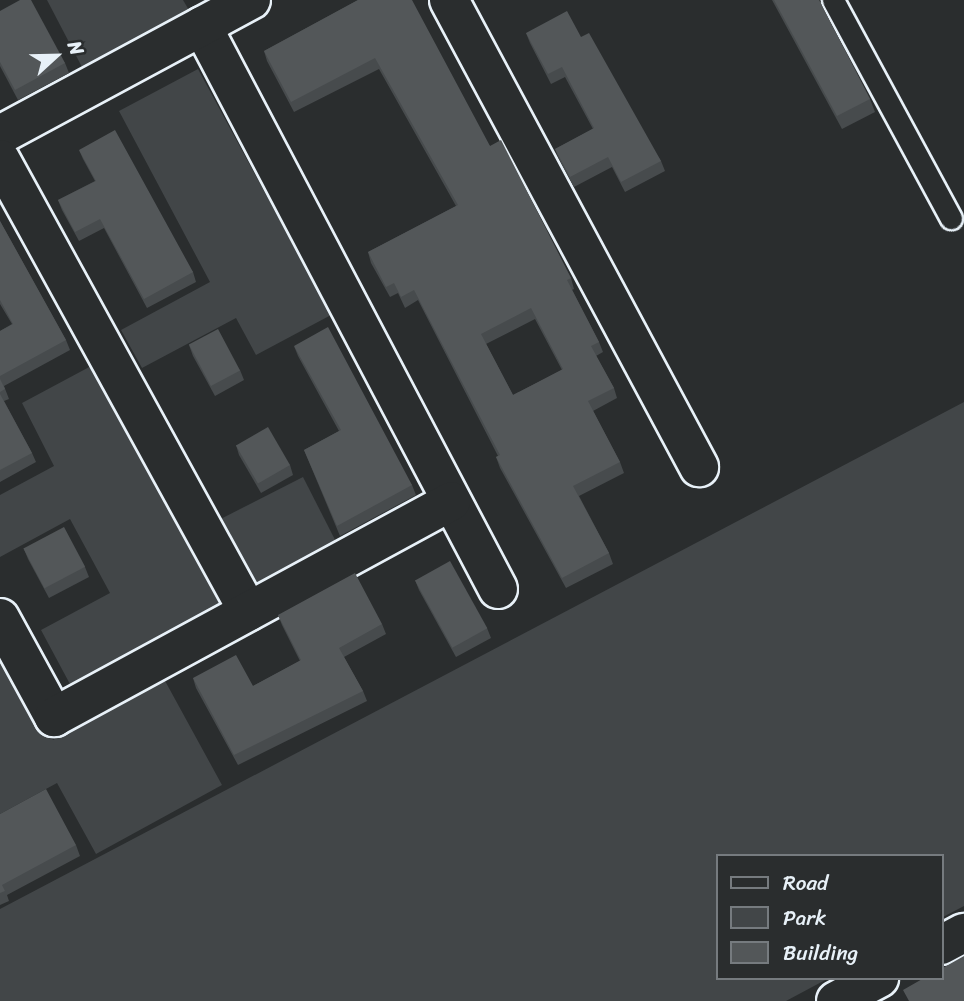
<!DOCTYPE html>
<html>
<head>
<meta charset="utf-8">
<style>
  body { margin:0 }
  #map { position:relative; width:964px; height:1001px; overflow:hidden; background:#2a2d2e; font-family:Sriracha,sans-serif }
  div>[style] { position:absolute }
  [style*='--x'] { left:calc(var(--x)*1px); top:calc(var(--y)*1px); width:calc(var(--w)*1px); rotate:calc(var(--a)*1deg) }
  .green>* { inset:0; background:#424648; transform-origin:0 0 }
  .roads { filter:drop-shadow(2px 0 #e8f1f8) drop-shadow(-2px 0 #e8f1f8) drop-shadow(0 2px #e8f1f8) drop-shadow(0 -2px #e8f1f8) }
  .lane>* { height:21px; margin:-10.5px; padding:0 10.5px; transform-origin:10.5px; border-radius:10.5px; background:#2a2d2e }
  .street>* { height:38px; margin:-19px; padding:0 19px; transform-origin:19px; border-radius:19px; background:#2a2d2e }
  .wall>* { inset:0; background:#474b4d }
  .building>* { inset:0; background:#535759; transform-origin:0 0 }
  span { translate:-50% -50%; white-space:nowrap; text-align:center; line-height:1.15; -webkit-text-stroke:6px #2a2d2e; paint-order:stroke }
  .legend { position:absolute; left:716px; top:854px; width:228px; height:126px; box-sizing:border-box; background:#2a2d2e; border:2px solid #767b7f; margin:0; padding:9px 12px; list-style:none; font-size:21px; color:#e8f1f8 }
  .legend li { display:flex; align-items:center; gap:14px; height:35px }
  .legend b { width:35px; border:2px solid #767b7f }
  .north { position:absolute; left:21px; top:21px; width:70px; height:70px; -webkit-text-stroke:5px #2a2d2e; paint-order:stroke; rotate:68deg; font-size:19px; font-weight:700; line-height:28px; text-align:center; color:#e8f1f8 }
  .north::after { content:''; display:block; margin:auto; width:24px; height:32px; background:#e8f1f8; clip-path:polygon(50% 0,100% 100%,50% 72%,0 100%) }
</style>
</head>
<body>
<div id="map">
  <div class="green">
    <i style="clip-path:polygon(47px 0,183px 0,190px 12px,83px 69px)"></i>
    <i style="clip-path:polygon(198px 69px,331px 315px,256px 355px,236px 318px,142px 368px,121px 330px,210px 282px,119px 111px)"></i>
    <i style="clip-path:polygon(93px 365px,221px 605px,71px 686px,41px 630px,110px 593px,70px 519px,0 557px,0 495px,54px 466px,22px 403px)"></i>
    <i style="clip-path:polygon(964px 402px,964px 906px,941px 918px,941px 856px,717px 856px,717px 978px,829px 978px,786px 1001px,0 1001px,0 909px)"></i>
    <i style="left:303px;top:477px;width:75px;height:93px;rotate:63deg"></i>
    <i style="clip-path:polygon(9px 660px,53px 740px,164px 679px,222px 785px,96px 854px,57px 783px,0 814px,0 665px)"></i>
  </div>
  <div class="roads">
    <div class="lane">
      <i style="--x:833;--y:0;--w:248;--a:61.6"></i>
    </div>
    <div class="street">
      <i style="--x:449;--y:0;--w:530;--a:61.84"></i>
      <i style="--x:202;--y:26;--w:636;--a:62.27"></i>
      <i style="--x:0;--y:135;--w:285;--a:-28.3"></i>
      <i style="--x:0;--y:159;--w:516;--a:61.25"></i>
      <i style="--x:0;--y:618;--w:113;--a:61.4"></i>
      <i style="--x:54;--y:717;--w:452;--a:-28.5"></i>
      <i style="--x:941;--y:945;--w:26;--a:-28"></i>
      <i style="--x:836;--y:1001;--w:49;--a:-28.1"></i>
    </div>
  </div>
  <div class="wall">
    <i style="clip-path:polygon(evenodd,358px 0,490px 146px,571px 278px,574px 289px,572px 290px,599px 342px,603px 352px,596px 356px,614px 388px,617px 398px,593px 411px,620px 462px,624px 473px,579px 496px,609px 553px,613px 564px,566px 588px,500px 468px,496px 457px,498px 456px,418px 300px,405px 308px,398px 293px,390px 297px,371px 263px,368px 252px,456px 206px,379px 69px,294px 112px,267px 61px,264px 51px,358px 0,535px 319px,562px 370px,513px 395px,486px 344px,535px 319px)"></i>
    <i style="clip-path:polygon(772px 0,819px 0,870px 99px,875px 112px,842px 129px)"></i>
    <i style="clip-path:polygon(0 11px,65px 63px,69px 73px,18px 100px,0 66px)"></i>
    <i style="clip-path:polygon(526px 33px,581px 37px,661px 161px,665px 171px,625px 192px,612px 167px,574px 187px,559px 159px,555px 149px,593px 129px,565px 77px,551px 84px,530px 43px)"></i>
    <i style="clip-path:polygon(79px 150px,193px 272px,196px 282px,147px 308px,104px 228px,79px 241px,62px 210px,58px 200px,95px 181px,83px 159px)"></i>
    <i style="clip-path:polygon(0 221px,66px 340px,70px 350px,4px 386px,9px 399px,4px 401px,32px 453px,36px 462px,0 482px,0 331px,12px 324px,0 304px)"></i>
    <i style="clip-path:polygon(189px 345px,240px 370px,244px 380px,215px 396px,193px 356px)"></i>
    <i style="clip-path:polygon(294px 346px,412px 485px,416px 495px,340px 536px,304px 450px,339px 431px,298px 356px)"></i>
    <i style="clip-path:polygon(236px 445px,290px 465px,293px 475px,261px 493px,239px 455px)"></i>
    <i style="clip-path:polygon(24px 549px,85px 567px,89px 577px,49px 598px,28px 559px)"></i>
    <i style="clip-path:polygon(415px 580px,487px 628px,491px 638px,456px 657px,419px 590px)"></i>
    <i style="clip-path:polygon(278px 615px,382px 624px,386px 634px,344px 657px,363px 691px,367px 701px,238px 765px,196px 688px,193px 678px,253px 686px,300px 661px,282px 625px)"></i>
    <i style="clip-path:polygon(0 814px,76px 845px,80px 856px,7px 895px,9px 901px,0 905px)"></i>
  </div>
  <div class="building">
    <i style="clip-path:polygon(20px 0,31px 0,65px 63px,15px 90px,0 62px,0 11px)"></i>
    <i style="clip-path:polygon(evenodd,358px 0,412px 0,490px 146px,501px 140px,571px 278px,567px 280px,599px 342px,591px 346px,614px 388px,588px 401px,620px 462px,573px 486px,609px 553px,562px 578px,496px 457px,500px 455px,414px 290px,401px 297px,394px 283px,386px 287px,368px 252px,458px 205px,375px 58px,291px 102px,264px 51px,358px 0,531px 308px,563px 369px,513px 395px,481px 334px,531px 308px)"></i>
    <i style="clip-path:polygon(774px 0,819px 0,870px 99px,837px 116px)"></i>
    <i style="clip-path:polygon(567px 11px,581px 37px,589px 33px,661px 161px,621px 182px,608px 157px,570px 177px,555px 149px,594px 128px,562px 67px,548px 74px,526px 33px)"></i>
    <i style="clip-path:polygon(115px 130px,193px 272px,144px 299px,100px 219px,75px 232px,58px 200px,96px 181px,79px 150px)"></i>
    <i style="clip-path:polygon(0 221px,66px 340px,0 376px,0 331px,13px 324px,0 300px)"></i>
    <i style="clip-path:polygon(328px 327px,412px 485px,337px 526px,304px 450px,341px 430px,294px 346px)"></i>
    <i style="left:218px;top:329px;width:47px;height:33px;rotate:62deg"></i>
    <i style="clip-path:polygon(0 379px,5px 389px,0 392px)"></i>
    <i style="clip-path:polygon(0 394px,32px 453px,0 470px)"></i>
    <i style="left:268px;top:427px;width:44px;height:37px;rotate:60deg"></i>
    <i style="left:64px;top:527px;width:45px;height:46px;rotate:62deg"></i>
    <i style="left:450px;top:561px;width:77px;height:40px;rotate:61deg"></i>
    <i style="clip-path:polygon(355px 573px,382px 624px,339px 648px,363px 691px,234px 755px,193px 678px,236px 655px,253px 686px,301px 660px,278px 615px)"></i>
    <i style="clip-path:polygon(46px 789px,76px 845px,2px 885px,5px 891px,0 893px,0 814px)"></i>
    <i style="clip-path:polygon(964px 956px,964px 1001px,909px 1001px,903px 990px,924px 978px,941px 978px,941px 969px)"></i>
  </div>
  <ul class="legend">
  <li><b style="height:9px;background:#2a2d2e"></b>Road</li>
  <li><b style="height:19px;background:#424648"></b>Park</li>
  <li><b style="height:19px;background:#535759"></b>Building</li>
  </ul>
  <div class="north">N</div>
</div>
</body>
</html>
